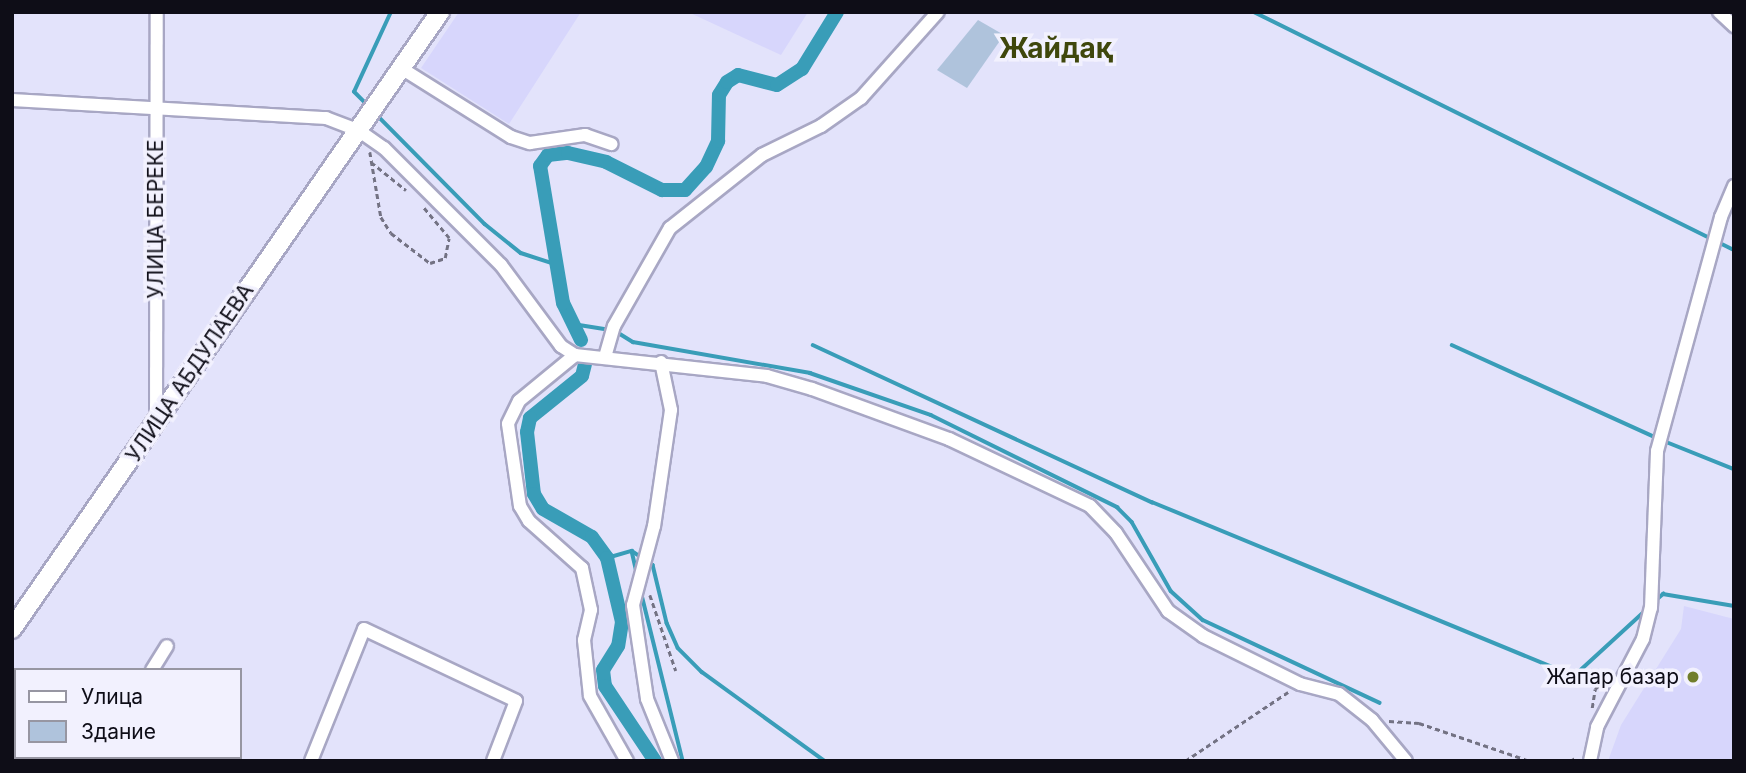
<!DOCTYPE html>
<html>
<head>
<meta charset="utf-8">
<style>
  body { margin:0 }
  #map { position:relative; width:1746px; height:773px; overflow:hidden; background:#e3e3fb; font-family:Inter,sans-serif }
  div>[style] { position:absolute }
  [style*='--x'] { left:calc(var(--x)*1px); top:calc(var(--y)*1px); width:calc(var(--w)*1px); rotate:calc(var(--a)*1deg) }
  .built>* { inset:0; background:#d7d6fc }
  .stream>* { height:3.5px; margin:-1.75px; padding:0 1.75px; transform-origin:1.75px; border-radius:1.75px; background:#399db8 }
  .canal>* { height:14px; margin:-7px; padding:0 7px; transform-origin:7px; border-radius:7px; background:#399db8 }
  .building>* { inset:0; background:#afc3dc }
  .path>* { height:2.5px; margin-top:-1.25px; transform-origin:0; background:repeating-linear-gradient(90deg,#737283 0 5px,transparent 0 8.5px) }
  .roads { filter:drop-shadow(2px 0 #a8a7c4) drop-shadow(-2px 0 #a8a7c4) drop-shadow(0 2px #a8a7c4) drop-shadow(0 -2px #a8a7c4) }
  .minor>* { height:12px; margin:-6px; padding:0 6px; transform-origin:6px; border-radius:6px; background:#fff }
  .secondary>* { height:18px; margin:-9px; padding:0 9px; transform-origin:9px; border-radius:9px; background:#fff }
  .dots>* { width:19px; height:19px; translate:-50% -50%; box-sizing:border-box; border:4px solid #f2f1fe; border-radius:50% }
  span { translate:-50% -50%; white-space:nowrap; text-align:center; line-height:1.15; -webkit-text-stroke:7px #f2f1fe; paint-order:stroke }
  .street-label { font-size:21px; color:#0e0d17 }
  .poi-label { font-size:21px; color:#0e0d17 }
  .right { translate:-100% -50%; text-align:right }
  .district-label { font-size:28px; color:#3f470c; font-weight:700 }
  .frame { position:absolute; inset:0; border:14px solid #0e0d17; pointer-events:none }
  .legend { position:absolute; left:14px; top:668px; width:228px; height:91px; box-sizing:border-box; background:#f2f1fe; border:2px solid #9796a2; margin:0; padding:9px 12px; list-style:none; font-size:21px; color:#0e0d17 }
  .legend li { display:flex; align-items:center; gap:14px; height:35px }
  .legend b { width:35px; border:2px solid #9796a2 }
</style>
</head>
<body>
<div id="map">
  <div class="built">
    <i style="clip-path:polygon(459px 12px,581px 12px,509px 124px,421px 68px)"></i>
    <i style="clip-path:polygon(688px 12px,808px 12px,781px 55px)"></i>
    <i style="clip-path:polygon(1684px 606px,1734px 619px,1734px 761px,1608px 761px,1621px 725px,1681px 629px)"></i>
  </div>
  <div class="stream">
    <i style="--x:1254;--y:12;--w:536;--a:26.37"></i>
    <i style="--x:367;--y:105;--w:18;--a:-135"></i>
    <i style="--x:354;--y:92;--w:88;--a:-65.2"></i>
    <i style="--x:375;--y:113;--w:156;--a:45.3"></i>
    <i style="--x:485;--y:224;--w:46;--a:38.9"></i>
    <i style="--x:521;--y:253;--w:38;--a:18"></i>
    <i style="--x:573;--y:324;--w:36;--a:9"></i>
    <i style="--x:617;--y:332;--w:19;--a:32"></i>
    <i style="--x:633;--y:342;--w:180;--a:9.9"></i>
    <i style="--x:810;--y:373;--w:128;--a:19.1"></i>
    <i style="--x:931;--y:415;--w:208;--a:26.3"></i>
    <i style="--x:1117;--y:507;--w:21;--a:45"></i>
    <i style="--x:1132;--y:522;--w:79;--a:60.5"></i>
    <i style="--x:1171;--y:591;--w:43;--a:42.2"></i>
    <i style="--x:1203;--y:620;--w:195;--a:25.1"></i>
    <i style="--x:813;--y:345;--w:374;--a:24.9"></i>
    <i style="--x:1152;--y:502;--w:456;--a:22.4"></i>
    <i style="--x:1574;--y:676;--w:99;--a:-42.5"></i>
    <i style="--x:1452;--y:345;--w:225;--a:24.4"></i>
    <i style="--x:1664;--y:441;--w:75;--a:21.8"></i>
    <i style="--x:632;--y:551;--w:23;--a:77"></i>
    <i style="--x:607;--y:558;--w:26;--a:-16"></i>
    <i style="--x:632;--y:551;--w:25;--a:34"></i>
    <i style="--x:653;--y:565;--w:60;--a:76.4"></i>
    <i style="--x:667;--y:623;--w:27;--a:66"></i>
    <i style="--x:678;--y:648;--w:34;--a:45"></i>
    <i style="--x:702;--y:672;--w:152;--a:35.9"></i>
    <i style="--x:641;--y:591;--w:175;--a:76.1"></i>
    <i style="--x:1655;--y:601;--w:11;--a:-41"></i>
    <i style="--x:1663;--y:594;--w:72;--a:9.6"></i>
  </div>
  <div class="canal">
    <i style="--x:581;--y:340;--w:41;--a:-115.9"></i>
    <i style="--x:563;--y:303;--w:139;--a:-99.5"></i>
    <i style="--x:540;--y:166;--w:14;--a:-54"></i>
    <i style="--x:548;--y:155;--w:20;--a:-6"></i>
    <i style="--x:568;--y:153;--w:39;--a:13"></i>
    <i style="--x:606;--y:162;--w:63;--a:26.6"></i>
    <i style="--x:662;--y:190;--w:23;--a:0"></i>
    <i style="--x:685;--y:190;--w:31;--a:-48"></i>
    <i style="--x:706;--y:167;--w:29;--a:-65"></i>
    <i style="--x:718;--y:141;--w:46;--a:-88.8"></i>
    <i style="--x:719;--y:95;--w:15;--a:-58"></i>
    <i style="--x:727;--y:82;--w:13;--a:-32"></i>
    <i style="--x:738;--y:75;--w:40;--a:14.4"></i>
    <i style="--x:777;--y:85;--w:30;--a:-33"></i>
    <i style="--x:802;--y:69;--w:67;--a:-58.4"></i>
    <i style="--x:585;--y:364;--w:12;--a:104"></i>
    <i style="--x:582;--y:376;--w:67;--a:141.1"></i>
    <i style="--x:530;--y:418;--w:14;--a:102"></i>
    <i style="--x:527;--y:432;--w:62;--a:83.6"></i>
    <i style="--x:534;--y:494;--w:17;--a:59"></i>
    <i style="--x:543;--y:509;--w:56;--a:29.7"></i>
    <i style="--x:592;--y:537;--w:26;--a:54"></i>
    <i style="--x:607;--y:558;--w:66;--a:76.8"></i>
    <i style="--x:622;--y:622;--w:24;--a:99"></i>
    <i style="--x:618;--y:646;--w:28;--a:122"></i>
    <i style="--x:603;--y:670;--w:16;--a:83"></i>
    <i style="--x:605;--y:686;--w:90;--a:56.3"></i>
  </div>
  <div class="building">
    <i style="clip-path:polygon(978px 20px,1004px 35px,967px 88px,937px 70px)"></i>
  </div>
  <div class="path">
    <i style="--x:370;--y:152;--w:66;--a:80.4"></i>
    <i style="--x:381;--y:217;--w:19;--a:58"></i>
    <i style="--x:391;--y:233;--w:49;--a:37.6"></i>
    <i style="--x:430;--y:263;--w:16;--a:-18"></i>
    <i style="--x:445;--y:258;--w:20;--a:-79"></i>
    <i style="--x:449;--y:238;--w:40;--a:-130"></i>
    <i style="--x:371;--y:162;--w:45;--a:38.7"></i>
    <i style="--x:650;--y:595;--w:80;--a:71.1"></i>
    <i style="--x:1592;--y:708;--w:19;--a:-81"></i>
    <i style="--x:1595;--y:689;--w:21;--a:-43"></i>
    <i style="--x:1389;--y:721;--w:30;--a:4"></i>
    <i style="--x:1419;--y:723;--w:117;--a:18.9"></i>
    <i style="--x:1185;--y:761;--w:124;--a:-33.8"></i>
    <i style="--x:1570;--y:761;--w:8;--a:-30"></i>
  </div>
  <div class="roads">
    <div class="minor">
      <i style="--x:1719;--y:12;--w:21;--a:43"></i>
      <i style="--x:401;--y:68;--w:130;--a:32.1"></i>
      <i style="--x:511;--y:137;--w:20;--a:18"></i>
      <i style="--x:530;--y:143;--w:56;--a:-8.3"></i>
      <i style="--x:585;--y:135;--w:28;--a:19"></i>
      <i style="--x:12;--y:100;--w:315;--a:3.3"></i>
      <i style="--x:326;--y:118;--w:34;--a:21"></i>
      <i style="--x:358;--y:130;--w:32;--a:35"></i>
      <i style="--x:384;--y:148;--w:165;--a:45"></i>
      <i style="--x:501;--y:265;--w:101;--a:53.5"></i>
      <i style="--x:561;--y:346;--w:17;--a:33"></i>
      <i style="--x:575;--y:355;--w:193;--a:6.2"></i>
      <i style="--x:767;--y:376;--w:47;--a:16.1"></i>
      <i style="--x:812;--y:389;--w:146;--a:20.1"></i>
      <i style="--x:949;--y:439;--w:156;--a:25.4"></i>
      <i style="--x:1090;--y:506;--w:37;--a:46"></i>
      <i style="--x:1116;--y:533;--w:94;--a:56.3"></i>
      <i style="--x:1168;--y:611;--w:43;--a:35.5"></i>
      <i style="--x:1203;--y:636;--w:108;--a:26.3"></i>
      <i style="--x:1300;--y:684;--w:40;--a:14.4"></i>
      <i style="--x:1339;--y:694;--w:42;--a:38.2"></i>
      <i style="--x:1372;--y:720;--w:53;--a:50.3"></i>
      <i style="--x:575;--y:355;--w:72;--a:140.6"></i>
      <i style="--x:519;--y:401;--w:25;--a:116"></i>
      <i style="--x:508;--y:424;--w:83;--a:81.7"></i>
      <i style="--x:520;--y:506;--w:17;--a:59"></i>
      <i style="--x:529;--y:521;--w:71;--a:41.6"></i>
      <i style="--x:582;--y:568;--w:43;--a:77.9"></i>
      <i style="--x:591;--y:610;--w:31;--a:103"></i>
      <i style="--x:584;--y:640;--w:56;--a:83.9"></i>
      <i style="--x:590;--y:696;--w:75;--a:60.4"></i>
      <i style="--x:605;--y:357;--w:32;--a:-74"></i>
      <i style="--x:614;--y:326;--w:113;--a:-60.3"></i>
      <i style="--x:670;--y:228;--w:117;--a:-38.4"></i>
      <i style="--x:762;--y:155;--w:66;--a:-26.2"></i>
      <i style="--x:821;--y:126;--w:49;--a:-35"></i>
      <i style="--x:861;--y:98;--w:115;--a:-48.2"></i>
      <i style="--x:661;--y:362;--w:49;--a:78.2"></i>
      <i style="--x:671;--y:410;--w:117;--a:98.3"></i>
      <i style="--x:654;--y:526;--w:82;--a:104.9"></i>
      <i style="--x:633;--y:605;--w:95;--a:81.5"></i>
      <i style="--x:647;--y:699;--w:67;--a:68"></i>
      <i style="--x:156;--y:421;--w:409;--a:-89.9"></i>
      <i style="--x:152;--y:670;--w:28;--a:-58"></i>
      <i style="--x:92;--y:761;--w:5;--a:-53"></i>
      <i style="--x:311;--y:761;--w:142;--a:-68.1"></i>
      <i style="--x:364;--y:629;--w:168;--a:25.3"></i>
      <i style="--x:516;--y:701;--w:64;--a:111"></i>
      <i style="--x:1590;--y:761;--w:35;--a:-78"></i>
      <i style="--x:1597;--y:727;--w:99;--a:-62.4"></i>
      <i style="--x:1643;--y:639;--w:32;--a:-76"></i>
      <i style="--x:1651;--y:608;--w:157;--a:-87.8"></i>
      <i style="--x:1657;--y:451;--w:243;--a:-74.7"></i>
      <i style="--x:1721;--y:217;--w:34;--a:-67"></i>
    </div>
    <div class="secondary">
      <i style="--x:12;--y:629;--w:751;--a:-55.25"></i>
    </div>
  </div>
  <div class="dots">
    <i style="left:1693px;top:677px;background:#717e2c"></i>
  </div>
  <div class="street-label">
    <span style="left:156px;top:219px;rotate:-90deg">УЛИЦА БЕРЕКЕ</span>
    <span style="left:190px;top:373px;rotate:-56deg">УЛИЦА АБДУЛАЕВА</span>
  </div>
  <div class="poi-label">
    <span class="right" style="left:1679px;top:677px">Жапар базар</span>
  </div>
  <div class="district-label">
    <span style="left:1056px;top:48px">Жайдақ</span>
  </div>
  <div class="frame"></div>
  <ul class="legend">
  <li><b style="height:9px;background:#fff"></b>Улица</li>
  <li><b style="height:19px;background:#afc3dc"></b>Здание</li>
  </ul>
</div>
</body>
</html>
